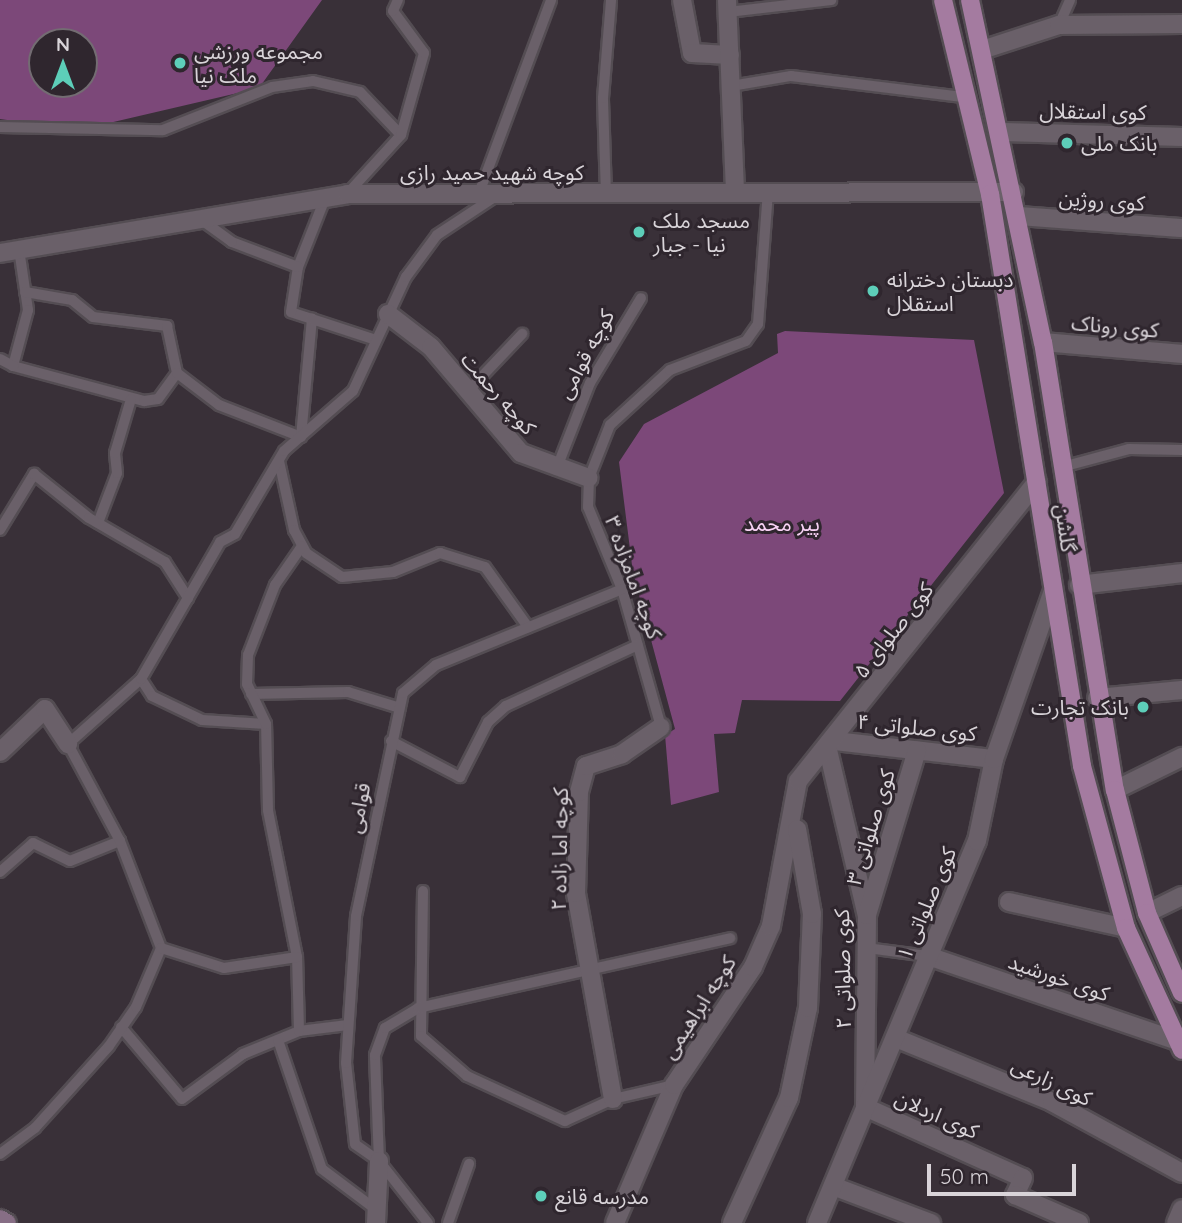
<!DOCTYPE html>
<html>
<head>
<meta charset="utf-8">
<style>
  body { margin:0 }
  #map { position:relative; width:1182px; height:1223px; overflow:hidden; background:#393038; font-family:Quicksand,"Noto Sans Arabic",sans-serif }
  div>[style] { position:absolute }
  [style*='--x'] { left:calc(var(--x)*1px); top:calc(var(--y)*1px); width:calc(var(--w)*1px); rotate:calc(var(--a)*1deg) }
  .green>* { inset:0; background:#7c4879 }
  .roads { filter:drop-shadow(2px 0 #544d53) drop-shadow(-2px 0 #544d53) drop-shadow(0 2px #544d53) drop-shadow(0 -2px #544d53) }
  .service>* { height:10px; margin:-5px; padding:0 5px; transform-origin:5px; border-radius:5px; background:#6a6069 }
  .minor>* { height:18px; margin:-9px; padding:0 9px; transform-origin:9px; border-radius:9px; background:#6a6069 }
  .tertiary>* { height:18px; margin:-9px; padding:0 9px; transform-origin:9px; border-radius:9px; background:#6a6069 }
  .secondary>* { height:18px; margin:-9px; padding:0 9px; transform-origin:9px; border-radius:9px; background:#876e85 }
  .primary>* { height:18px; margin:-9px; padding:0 9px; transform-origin:9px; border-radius:9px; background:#a47ba0 }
  .dots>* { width:19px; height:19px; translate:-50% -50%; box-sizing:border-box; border:4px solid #2f262e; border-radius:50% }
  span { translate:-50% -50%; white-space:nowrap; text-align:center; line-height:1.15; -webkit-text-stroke:6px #2f262e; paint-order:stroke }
  .poi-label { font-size:21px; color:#d9d4d9 }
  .left { translate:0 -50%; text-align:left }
  .right { translate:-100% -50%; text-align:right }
  .street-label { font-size:21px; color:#d9d4d9 }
  .park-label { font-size:21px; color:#f8d2f5 }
  .north { position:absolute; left:28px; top:28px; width:70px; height:70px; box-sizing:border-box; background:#2f262e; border:2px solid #736c72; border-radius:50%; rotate:0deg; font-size:19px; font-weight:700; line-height:28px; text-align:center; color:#d9d4d9 }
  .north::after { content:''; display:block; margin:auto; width:24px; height:32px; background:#5dceb9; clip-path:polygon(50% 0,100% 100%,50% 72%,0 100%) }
  .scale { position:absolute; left:927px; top:1164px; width:149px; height:32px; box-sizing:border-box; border:4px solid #d9d4d9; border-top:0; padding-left:9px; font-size:21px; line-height:24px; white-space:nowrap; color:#d9d4d9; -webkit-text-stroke:5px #2f262e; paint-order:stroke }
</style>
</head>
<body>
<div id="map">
  <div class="green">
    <i style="clip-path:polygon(evenodd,0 0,322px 0,259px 88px,79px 130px,0 119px,0 0,42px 42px,84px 42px,84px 84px,42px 84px,42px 42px)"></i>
    <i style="clip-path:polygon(785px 331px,974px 340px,1004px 493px,840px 701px,742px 700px,735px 733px,714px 734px,719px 792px,671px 805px,665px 735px,675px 729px,633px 573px,619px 462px,644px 424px,778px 353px,777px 334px)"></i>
  </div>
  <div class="roads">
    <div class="service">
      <i style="--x:728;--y:12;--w:104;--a:-6.6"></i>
      <i style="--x:1059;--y:25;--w:27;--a:-66"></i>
      <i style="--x:731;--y:86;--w:61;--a:-9.5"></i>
      <i style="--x:791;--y:76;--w:179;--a:7"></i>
      <i style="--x:0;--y:127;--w:163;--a:1.1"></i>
      <i style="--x:163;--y:130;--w:117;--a:-21.5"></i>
      <i style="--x:272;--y:87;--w:41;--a:-8.3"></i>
      <i style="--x:313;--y:81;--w:48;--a:13.2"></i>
      <i style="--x:360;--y:92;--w:59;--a:46.4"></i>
      <i style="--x:348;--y:193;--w:79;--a:-47.6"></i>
      <i style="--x:401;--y:135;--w:85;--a:-74.3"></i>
      <i style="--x:424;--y:53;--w:52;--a:-126.4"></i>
      <i style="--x:393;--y:11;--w:12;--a:-66"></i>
      <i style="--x:479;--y:193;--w:206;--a:-69.5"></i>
      <i style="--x:606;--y:195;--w:97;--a:-91.8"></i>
      <i style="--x:603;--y:98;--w:98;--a:-85.3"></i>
      <i style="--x:19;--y:249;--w:62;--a:81.6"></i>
      <i style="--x:28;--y:310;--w:58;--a:105"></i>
      <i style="--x:13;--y:366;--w:136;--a:15"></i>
      <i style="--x:144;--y:401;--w:14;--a:-8"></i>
      <i style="--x:158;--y:399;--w:32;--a:-54"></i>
      <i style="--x:298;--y:267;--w:76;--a:-68.5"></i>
      <i style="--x:25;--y:292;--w:48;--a:9.7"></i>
      <i style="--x:72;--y:300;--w:27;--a:39"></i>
      <i style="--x:93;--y:317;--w:75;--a:6.9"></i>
      <i style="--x:167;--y:326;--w:48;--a:78"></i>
      <i style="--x:177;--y:373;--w:53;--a:37.3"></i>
      <i style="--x:219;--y:405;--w:88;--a:21.3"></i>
      <i style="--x:301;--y:437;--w:119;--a:-84.7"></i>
      <i style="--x:312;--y:319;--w:22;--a:-162"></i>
      <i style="--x:291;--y:312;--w:46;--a:-81.2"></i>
      <i style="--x:298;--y:267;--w:71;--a:-159.3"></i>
      <i style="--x:232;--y:242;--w:36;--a:-144"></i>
      <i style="--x:312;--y:319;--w:64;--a:18.2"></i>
      <i style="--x:0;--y:359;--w:15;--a:28"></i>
      <i style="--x:468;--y:391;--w:79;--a:-46.5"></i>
      <i style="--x:279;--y:461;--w:71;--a:77.7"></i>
      <i style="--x:294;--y:530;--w:26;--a:62"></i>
      <i style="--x:306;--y:553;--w:43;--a:33.7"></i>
      <i style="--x:342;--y:577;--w:51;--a:-5.6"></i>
      <i style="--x:393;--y:572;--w:51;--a:-22"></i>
      <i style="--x:440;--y:553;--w:47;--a:17.3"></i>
      <i style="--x:485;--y:567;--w:74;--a:54.4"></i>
      <i style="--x:1062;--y:467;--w:69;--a:-15"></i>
      <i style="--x:1129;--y:449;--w:53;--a:1.1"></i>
      <i style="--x:556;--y:470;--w:93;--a:-68.7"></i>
      <i style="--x:590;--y:383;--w:99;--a:-59"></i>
      <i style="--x:98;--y:523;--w:53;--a:-69.2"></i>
      <i style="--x:117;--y:473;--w:20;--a:-96"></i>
      <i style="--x:115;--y:453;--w:56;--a:-73.5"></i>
      <i style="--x:0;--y:530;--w:66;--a:-58.7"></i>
      <i style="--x:34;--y:474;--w:70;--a:38.7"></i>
      <i style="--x:89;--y:518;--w:88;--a:30.1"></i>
      <i style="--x:165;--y:562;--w:43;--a:57.4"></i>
      <i style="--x:141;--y:679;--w:20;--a:57"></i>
      <i style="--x:152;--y:696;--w:55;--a:25.6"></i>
      <i style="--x:202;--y:720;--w:64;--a:3.6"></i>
      <i style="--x:251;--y:694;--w:97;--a:-1.2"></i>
      <i style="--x:348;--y:692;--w:54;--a:17.1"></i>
      <i style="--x:661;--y:727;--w:143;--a:-105.8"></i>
      <i style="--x:622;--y:589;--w:89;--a:-112.5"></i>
      <i style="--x:588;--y:507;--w:29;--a:-88"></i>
      <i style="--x:589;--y:478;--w:57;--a:-68.4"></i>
      <i style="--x:610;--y:425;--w:81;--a:-42.5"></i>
      <i style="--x:670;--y:370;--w:81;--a:-20.9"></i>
      <i style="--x:746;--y:341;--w:21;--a:-55"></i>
      <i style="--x:758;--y:324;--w:134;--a:-85.7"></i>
      <i style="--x:391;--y:741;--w:78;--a:27.6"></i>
      <i style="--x:460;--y:777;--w:62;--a:-63"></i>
      <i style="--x:488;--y:722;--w:24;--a:-42"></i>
      <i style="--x:506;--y:706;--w:145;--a:-24.8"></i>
      <i style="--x:0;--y:872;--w:44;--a:-41.3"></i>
      <i style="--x:33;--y:843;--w:41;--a:25.9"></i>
      <i style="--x:70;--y:861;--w:54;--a:-21.8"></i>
      <i style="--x:423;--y:891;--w:145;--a:90.8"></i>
      <i style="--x:421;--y:1036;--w:61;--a:41"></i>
      <i style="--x:467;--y:1076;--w:108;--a:24.7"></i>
      <i style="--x:565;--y:1121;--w:53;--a:-24.6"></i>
      <i style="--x:613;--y:1099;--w:63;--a:-12.9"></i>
      <i style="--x:161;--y:948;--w:115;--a:-111"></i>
      <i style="--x:120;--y:841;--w:110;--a:-118.2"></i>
      <i style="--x:68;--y:744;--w:98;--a:-41.7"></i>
      <i style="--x:141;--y:679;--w:158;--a:-60"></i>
      <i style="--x:220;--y:542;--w:17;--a:-28"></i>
      <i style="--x:235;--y:534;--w:96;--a:-59.4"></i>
      <i style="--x:284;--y:451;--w:91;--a:-41"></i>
      <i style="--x:353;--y:391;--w:126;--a:-65.1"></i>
      <i style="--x:406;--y:277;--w:52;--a:-53.6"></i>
      <i style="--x:437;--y:235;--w:71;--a:-33.5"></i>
      <i style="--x:867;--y:948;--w:62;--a:7.5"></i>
      <i style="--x:121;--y:1027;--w:94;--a:49.7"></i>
      <i style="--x:182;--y:1099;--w:76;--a:-36.4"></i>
      <i style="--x:243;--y:1054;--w:61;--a:-22.3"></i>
      <i style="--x:299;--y:1031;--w:49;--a:-7"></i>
      <i style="--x:299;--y:1031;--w:74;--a:-91.5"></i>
      <i style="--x:297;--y:957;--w:150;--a:-101.2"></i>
      <i style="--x:268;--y:810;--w:86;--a:-91.3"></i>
      <i style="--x:266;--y:724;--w:44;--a:-115.4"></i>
      <i style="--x:247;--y:684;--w:29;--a:-88"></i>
      <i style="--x:248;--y:655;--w:75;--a:-68.9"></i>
      <i style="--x:275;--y:585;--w:47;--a:-55.3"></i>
      <i style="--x:278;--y:1040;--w:136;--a:71.2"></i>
      <i style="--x:322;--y:1169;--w:70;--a:36.9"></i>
      <i style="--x:0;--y:1154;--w:44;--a:-36.6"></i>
      <i style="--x:35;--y:1128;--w:110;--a:-47.9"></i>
      <i style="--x:109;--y:1046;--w:47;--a:-55.3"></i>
      <i style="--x:136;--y:1007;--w:64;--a:-67"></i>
      <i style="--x:161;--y:948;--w:66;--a:17.6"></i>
      <i style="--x:224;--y:968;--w:74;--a:-8.6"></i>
      <i style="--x:379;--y:1161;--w:106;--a:-92.2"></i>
      <i style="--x:375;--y:1055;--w:29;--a:-70"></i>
      <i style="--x:385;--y:1028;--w:39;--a:-31"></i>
      <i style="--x:418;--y:1008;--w:320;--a:-12.6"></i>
      <i style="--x:428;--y:1223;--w:79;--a:-128.3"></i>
      <i style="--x:379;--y:1161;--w:29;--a:-145"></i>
      <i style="--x:355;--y:1144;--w:81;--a:-96.3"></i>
      <i style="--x:346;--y:1063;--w:147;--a:-86.1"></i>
      <i style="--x:356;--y:916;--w:228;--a:-78.1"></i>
      <i style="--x:403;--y:693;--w:43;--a:-40.3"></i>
      <i style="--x:436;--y:665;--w:201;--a:-22.2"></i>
      <i style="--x:448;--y:1223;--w:63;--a:-70.4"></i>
    </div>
    <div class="minor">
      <i style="--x:682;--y:0;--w:54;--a:79.3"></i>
      <i style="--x:692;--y:53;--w:38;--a:3"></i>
      <i style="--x:727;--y:0;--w:190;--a:87.6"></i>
      <i style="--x:985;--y:49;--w:78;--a:-18"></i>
      <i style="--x:1059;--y:25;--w:123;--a:-0.5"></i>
      <i style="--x:1003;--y:132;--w:179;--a:1.6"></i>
      <i style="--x:1018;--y:216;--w:164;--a:4.2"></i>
      <i style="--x:388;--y:314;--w:54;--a:37.5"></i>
      <i style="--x:431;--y:347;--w:139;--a:49.7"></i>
      <i style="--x:521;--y:453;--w:72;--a:20.2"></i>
      <i style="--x:1043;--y:342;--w:140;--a:4.9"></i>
      <i style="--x:1079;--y:585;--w:104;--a:-6.6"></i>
      <i style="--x:1097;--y:698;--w:85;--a:-5.4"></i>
      <i style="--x:835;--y:741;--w:160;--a:6.5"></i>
      <i style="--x:828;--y:750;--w:171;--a:76.8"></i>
      <i style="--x:867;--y:916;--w:191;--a:90.6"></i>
      <i style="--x:865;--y:1107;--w:173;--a:24.2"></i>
      <i style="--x:1023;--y:1178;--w:19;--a:115"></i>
      <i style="--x:1015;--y:1195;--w:70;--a:23.6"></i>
      <i style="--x:0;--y:752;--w:62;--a:-43.7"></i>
      <i style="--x:45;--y:709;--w:42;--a:56.7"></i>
      <i style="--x:1115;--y:790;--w:75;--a:-26.2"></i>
      <i style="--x:1009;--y:902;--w:120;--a:12.5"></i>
      <i style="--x:1147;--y:913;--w:39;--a:-26"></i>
      <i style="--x:867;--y:915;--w:172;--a:-73.1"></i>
      <i style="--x:928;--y:956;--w:263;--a:18.8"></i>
      <i style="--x:898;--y:1039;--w:166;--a:22.2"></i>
      <i style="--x:1052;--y:1102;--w:148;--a:28.6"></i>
      <i style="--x:613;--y:1099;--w:209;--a:-100.2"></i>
      <i style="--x:576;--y:893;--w:101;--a:-88.3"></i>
      <i style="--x:579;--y:792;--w:27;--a:-75"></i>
      <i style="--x:586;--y:766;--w:38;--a:-18"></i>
      <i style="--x:622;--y:754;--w:47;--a:-34.7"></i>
      <i style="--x:833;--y:1186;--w:105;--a:20.7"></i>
      <i style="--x:376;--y:1223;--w:62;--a:-87.2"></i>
      <i style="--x:615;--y:1223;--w:150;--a:-66.9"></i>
      <i style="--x:674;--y:1085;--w:142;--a:-56.2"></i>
      <i style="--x:753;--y:967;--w:45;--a:-66.3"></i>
      <i style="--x:771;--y:926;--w:147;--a:-79.5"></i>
      <i style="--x:798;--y:781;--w:383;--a:-51.4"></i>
      <i style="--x:732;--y:1223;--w:137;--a:-65.5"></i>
      <i style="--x:789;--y:1098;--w:92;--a:-78.1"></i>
      <i style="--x:808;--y:1008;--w:94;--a:-87.6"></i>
      <i style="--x:812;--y:914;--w:86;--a:-100"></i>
      <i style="--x:817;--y:1223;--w:414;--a:-67.3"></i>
      <i style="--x:977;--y:841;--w:84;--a:-78.3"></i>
      <i style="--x:994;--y:759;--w:176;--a:-70.7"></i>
      <i style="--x:1176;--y:1223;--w:15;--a:-67"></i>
    </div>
    <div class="tertiary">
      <i style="--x:0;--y:253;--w:352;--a:-9.6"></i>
      <i style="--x:347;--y:194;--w:667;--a:-0.17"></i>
    </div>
    <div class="secondary">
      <i style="--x:0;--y:1219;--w:8;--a:30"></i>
    </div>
    <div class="primary">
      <i style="--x:943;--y:0;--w:200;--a:76.4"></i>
      <i style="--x:990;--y:194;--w:579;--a:80.86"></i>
      <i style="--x:1082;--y:766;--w:168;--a:74.8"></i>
      <i style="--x:1126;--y:928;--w:134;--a:65.3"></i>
      <i style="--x:970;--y:0;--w:350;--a:78"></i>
      <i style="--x:1043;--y:342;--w:454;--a:80.9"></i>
      <i style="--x:1115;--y:790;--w:127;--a:75.4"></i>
      <i style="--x:1147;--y:913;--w:87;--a:66.4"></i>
    </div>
  </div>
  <div class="dots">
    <i style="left:180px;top:63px;background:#5dceb9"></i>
    <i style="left:1067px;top:143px;background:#5dceb9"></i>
    <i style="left:639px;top:232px;background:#5dceb9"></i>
    <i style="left:873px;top:291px;background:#5dceb9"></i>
    <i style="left:1143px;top:707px;background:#5dceb9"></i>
    <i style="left:541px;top:1196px;background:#5dceb9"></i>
  </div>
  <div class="poi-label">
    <span class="left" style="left:194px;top:63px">مجموعه ورزشی<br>ملک نیا</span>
    <span class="left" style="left:1081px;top:143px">بانک ملی</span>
    <span class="left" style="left:653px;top:232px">مسجد ملک<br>نیا - جبار</span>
    <span class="left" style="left:887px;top:291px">دبستان دخترانه<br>استقلال</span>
    <span class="right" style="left:1129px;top:707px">بانک تجارت</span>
    <span class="left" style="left:555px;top:1196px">مدرسه قانع</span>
  </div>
  <div class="street-label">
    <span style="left:1093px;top:111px;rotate:1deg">کوی استقلال</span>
    <span style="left:492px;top:172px">کوچه شهید حمید رازی</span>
    <span style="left:1102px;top:200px;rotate:4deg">کوی روژین</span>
    <span style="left:1115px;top:326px;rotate:5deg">کوی روناک</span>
    <span style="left:585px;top:354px;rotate:-62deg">کوچه قوامی</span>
    <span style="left:499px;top:393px;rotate:49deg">کوچه رحمت</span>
    <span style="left:1066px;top:528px;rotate:82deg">گلشن</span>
    <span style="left:634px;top:577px;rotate:70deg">کوچه امامزاده ۳</span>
    <span style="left:893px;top:630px;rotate:-52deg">کوی صلوای ۵</span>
    <span style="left:917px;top:727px;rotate:6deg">کوی صلواتی ۴</span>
    <span style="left:358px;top:808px;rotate:-79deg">قوامی</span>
    <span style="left:870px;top:827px;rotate:-73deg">کوی صلواتی ۳</span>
    <span style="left:559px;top:849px;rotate:-89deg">کوچه اما زاده ۲</span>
    <span style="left:926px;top:903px;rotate:-67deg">کوی صلواتی ۱</span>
    <span style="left:842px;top:969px;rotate:-91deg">کوی صلواتی ۲</span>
    <span style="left:1059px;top:977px;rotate:19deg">کوی خورشید</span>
    <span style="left:698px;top:1007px;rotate:-57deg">کوچه ابراهیمی</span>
    <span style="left:1052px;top:1081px;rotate:25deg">کوی زارعی</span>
    <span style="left:937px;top:1114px;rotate:24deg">کوی اردلان</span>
  </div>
  <div class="park-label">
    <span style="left:782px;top:523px">پیر محمد</span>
  </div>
  <div class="north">N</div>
  <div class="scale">50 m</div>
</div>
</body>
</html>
